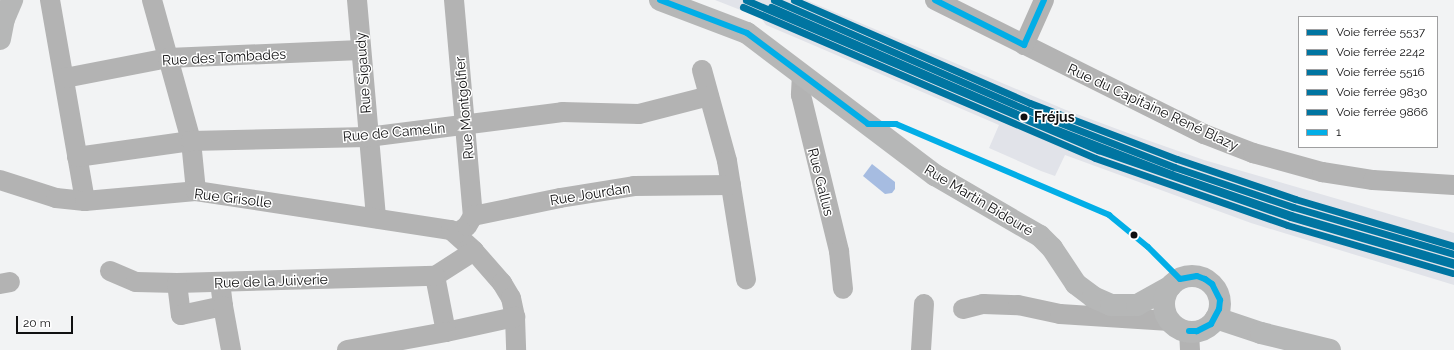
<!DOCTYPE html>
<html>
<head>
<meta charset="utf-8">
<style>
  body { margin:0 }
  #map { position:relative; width:1454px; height:350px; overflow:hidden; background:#f2f3f4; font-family:Raleway,sans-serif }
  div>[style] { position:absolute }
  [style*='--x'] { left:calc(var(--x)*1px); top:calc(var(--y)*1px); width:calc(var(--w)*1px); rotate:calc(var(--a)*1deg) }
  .built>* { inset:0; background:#e1e3e9 }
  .water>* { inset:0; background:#a6bce1 }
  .minor>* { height:20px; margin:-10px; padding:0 10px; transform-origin:10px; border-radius:10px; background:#b3b3b3 }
  .major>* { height:22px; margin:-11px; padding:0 11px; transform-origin:11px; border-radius:11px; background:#b6b7b7 }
  .major>.ring { margin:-11px; padding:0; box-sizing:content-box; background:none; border:22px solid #b6b7b7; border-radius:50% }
  .bus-1>* { height:6px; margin:-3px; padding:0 3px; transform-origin:3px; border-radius:3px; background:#02aee7 }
  .rail-1>* { height:7px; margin:-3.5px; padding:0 3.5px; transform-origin:3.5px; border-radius:3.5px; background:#0075a1 }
  .rail-2>* { height:7px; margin:-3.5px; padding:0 3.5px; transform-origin:3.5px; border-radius:3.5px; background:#0075a1 }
  .rail-3>* { height:7px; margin:-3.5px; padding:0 3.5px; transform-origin:3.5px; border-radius:3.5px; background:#0075a1 }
  .rail-4>* { height:7px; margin:-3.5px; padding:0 3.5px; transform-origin:3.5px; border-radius:3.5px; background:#0075a1 }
  .rail-5>* { height:7px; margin:-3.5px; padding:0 3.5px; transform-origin:3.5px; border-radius:3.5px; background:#0075a1 }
  .dots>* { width:11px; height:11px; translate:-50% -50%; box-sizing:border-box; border:2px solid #fff; border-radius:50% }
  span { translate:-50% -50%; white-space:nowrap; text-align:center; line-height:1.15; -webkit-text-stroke:3px #fff; paint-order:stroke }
  .street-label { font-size:14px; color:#101011 }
  .stop-label { font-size:14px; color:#101011; font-weight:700 }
  .left { translate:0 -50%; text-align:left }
  .legend { position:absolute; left:1298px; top:16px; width:140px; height:132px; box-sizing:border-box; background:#fff; border:1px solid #9f9fa0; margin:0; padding:5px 7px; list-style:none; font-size:12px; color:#101011 }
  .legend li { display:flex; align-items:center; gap:8px; height:20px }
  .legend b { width:20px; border:1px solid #9f9fa0 }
  .scale { position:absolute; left:16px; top:316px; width:57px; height:18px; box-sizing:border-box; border:2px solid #101011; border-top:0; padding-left:5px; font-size:12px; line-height:14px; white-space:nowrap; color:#101011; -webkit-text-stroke:3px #fff; paint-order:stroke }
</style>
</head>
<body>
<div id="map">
  <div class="built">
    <i style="clip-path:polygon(715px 0,806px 0,1066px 110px,1144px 139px,1204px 160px,1454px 233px,1454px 285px,1251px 223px,1065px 155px,1055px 176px,1041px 171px,989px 148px,999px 125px,813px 45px,766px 25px,761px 18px)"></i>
  </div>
  <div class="water">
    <i style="clip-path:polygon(872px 164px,895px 182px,895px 189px,892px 193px,885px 194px,863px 176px)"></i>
  </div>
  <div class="minor">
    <i style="--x:50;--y:0;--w:204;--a:80.1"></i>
    <i style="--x:152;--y:0;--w:146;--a:74.5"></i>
    <i style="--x:191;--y:141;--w:50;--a:84.3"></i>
    <i style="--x:357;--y:0;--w:219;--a:85"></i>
    <i style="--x:454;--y:0;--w:217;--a:85"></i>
    <i style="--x:935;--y:0;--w:301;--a:26.5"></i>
    <i style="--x:1204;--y:134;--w:53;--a:21.2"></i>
    <i style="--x:1253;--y:153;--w:72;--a:15.4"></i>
    <i style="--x:1322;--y:172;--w:52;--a:8.9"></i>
    <i style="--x:1373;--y:180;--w:81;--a:3.5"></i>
    <i style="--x:1024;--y:45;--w:49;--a:-66"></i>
    <i style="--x:702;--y:70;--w:94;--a:74.6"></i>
    <i style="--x:727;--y:161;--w:120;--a:80.9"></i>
    <i style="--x:802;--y:74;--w:21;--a:93"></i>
    <i style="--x:801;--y:95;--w:161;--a:76.3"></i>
    <i style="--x:839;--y:251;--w:38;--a:84"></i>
    <i style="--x:65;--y:78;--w:105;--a:-11"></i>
    <i style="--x:168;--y:58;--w:193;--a:-2.4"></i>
    <i style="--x:77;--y:157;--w:115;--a:-8"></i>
    <i style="--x:191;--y:141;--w:177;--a:-1.3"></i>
    <i style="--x:368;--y:137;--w:196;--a:-7.3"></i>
    <i style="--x:562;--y:112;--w:77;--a:1.5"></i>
    <i style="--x:639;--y:114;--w:72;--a:-14.4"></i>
    <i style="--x:0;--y:180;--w:59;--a:17.8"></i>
    <i style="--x:56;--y:198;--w:29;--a:6"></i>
    <i style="--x:85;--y:201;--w:111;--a:-5.1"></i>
    <i style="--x:196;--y:191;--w:258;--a:8.7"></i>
    <i style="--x:451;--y:230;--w:31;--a:42"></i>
    <i style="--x:474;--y:251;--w:43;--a:48.8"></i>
    <i style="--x:502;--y:283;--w:17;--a:59"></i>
    <i style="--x:511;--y:298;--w:19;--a:78"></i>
    <i style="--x:515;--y:317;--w:33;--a:88"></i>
    <i style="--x:457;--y:233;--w:12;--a:-35"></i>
    <i style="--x:467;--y:226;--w:12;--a:-59"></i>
    <i style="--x:473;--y:216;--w:89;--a:-11.7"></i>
    <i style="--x:560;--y:198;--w:75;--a:-9.2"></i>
    <i style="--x:634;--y:186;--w:97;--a:-0.6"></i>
    <i style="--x:474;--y:251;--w:46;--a:147.3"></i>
    <i style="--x:435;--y:276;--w:57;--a:78.9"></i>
    <i style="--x:446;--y:332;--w:71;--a:-12.3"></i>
    <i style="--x:110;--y:271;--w:28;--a:23"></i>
    <i style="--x:136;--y:282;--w:41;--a:1.4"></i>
    <i style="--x:177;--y:283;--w:258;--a:-1.6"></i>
    <i style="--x:177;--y:283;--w:32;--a:83"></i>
    <i style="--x:181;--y:315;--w:43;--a:-12.1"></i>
    <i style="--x:223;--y:306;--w:24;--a:-97"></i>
    <i style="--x:0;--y:284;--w:10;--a:-11"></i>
    <i style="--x:223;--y:306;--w:45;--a:79.7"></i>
    <i style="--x:963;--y:309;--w:21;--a:-14"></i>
    <i style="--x:983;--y:304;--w:35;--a:2"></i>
    <i style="--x:1018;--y:305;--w:43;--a:12.1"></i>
    <i style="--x:1060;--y:314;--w:110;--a:3.6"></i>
    <i style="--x:1189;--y:331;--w:19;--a:87"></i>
    <i style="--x:347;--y:350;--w:101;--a:-10.3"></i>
    <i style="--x:921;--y:350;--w:46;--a:-86.3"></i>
  </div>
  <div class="major">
    <i style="--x:660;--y:0;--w:93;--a:20.8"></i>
    <i style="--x:747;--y:33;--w:236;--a:37.1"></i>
    <i style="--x:935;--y:175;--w:121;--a:30.2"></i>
    <i style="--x:1040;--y:236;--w:17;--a:45"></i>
    <i style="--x:1052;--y:248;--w:43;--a:56.3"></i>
    <i style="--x:1076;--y:284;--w:21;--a:37"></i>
    <i style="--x:1093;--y:297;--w:20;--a:24"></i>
    <i style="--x:1111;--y:305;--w:26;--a:0"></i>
    <i style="--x:1137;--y:305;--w:38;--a:-29"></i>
    <i style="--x:0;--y:39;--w:20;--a:-79"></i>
    <i style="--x:4;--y:19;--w:21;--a:-67"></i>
    <i class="ring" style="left:1164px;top:276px;width:34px;height:34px"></i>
    <i style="--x:1216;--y:318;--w:47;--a:18.4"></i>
    <i style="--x:1261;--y:333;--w:71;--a:13.8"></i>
  </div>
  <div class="bus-1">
    <i style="--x:660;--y:0;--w:93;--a:20.8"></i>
    <i style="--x:747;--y:33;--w:151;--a:36.9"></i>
    <i style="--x:935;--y:0;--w:100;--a:26.8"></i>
    <i style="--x:1024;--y:45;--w:49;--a:-66"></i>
    <i style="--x:868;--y:124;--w:28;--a:0"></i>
    <i style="--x:896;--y:124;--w:232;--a:23.1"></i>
    <i style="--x:1109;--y:215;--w:50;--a:39.4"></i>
    <i style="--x:1148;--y:247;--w:45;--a:45"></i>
    <i style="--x:1180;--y:279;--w:17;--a:-10"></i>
    <i style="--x:1197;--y:276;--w:9;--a:21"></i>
    <i style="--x:1205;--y:279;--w:9;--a:36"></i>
    <i style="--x:1212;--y:284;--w:18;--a:63"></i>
    <i style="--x:1220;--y:300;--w:9;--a:96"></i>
    <i style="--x:1219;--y:309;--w:17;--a:118"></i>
    <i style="--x:1211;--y:324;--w:16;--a:153"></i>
    <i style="--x:1197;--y:331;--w:8;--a:180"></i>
  </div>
  <div class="rail-1">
    <i style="--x:746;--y:0;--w:383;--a:23.1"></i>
    <i style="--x:1098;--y:150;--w:203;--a:19.2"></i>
    <i style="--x:1290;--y:217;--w:171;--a:16.3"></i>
  </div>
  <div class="rail-2">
    <i style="--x:774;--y:0;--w:276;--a:23.5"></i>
    <i style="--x:1027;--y:110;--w:158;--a:21.2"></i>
    <i style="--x:1174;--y:167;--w:126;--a:18.6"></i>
    <i style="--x:1293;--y:207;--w:168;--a:16.3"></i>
  </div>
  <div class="rail-3">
    <i style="--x:771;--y:7;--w:276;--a:23.5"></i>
    <i style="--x:1024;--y:117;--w:158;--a:21.2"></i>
    <i style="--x:1171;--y:174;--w:127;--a:18.9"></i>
    <i style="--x:1291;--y:215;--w:168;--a:16.3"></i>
  </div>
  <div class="rail-4">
    <i style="--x:743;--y:7;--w:383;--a:23.2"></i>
    <i style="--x:1095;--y:158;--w:203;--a:19.2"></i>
    <i style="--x:1287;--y:225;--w:172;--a:16.2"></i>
  </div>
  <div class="rail-5">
    <i style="--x:794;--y:0;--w:257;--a:23.6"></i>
    <i style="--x:1030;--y:103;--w:157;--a:20.9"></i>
    <i style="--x:1177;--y:159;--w:125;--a:18.7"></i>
    <i style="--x:1295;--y:199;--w:166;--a:16.5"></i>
  </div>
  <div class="dots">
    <i style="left:1024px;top:117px;background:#101011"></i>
    <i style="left:1134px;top:235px;background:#101011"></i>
  </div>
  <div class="street-label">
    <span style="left:224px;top:57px;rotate:-3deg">Rue des Tombades</span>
    <span style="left:363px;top:73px;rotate:-94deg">Rue Sigaudy</span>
    <span style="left:1153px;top:107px;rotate:25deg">Rue du Capitaine René Blazy</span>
    <span style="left:464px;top:108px;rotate:-95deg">Rue Montgolfier</span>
    <span style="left:394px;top:132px;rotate:-5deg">Rue de Camelin</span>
    <span style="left:821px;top:182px;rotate:76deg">Rue Gallus</span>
    <span style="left:590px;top:194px;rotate:-9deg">Rue Jourdan</span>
    <span style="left:233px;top:198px;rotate:7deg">Rue Grisolle</span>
    <span style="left:979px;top:200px;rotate:31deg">Rue Martin Bidouré</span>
    <span style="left:271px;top:281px;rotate:-2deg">Rue de la Juiverie</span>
  </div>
  <div class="stop-label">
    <span class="left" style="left:1034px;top:117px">Fréjus</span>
  </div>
  <ul class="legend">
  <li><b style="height:5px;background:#0075a1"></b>Voie ferrée 5537</li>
  <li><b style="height:5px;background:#0075a1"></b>Voie ferrée 2242</li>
  <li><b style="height:5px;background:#0075a1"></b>Voie ferrée 5516</li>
  <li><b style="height:5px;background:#0075a1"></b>Voie ferrée 9830</li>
  <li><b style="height:5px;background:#0075a1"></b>Voie ferrée 9866</li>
  <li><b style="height:5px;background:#02aee7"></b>1</li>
  </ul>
  <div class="scale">20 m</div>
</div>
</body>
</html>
